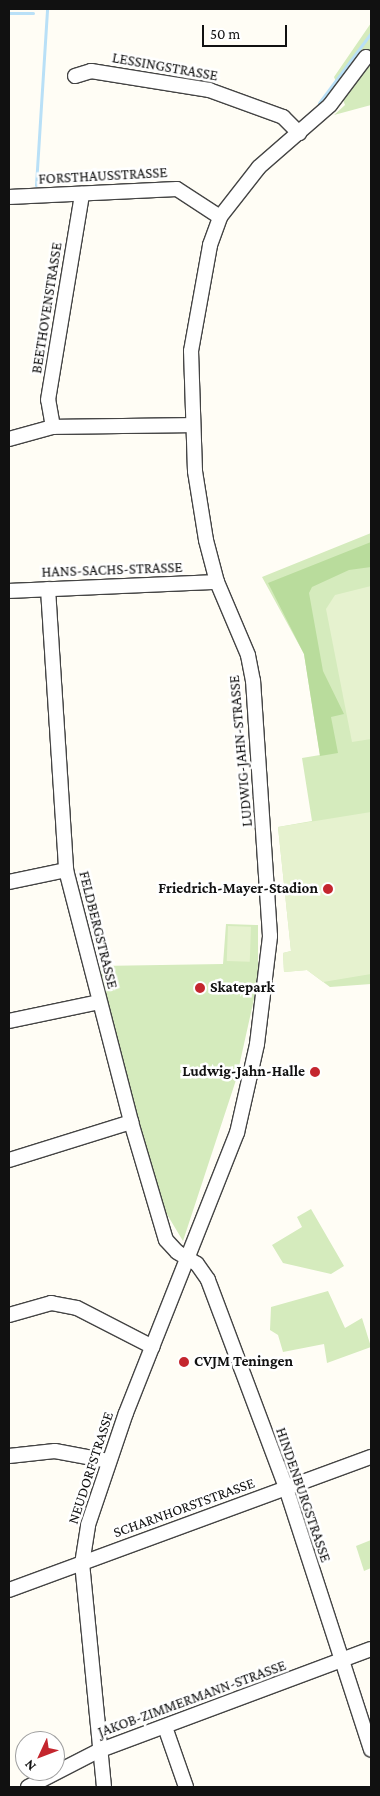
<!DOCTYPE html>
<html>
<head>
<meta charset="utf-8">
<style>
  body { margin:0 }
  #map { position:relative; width:380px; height:1796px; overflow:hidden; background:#fffdf5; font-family:"Crimson Pro",serif }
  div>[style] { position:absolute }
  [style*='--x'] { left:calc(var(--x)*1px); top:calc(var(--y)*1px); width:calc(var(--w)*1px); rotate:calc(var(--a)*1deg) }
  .green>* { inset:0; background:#d5ebbd }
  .forest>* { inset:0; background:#b9dc9c }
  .pitch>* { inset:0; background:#e6f2cf; transform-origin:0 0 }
  .stream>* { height:3px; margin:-1.5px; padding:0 1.5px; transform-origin:1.5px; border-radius:1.5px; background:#b9e0f7 }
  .roads { filter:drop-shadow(1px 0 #444) drop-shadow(-1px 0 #444) drop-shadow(0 1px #444) drop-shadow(0 -1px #444) }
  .minor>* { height:14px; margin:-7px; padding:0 7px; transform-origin:7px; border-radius:7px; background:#fff }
  .dots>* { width:14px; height:14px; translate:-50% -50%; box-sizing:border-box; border:2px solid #fff; border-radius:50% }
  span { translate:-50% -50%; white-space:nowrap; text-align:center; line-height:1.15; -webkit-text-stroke:5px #fff; paint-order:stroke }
  .street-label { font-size:15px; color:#111 }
  .poi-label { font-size:15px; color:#111; font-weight:700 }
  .right { translate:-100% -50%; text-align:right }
  .left { translate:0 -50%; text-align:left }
  .frame { position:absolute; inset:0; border:10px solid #111; pointer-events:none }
  .north { position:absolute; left:15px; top:1731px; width:50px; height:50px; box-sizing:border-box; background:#fff; border:1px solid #a0a0a0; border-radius:50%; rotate:227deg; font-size:14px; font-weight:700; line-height:20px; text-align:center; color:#111 }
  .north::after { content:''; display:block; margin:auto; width:18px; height:22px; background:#c4262e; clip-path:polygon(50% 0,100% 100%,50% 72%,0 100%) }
  .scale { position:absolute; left:202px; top:25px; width:85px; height:22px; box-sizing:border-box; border:2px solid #111; border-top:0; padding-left:6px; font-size:15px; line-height:18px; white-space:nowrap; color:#111; -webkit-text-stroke:4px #fff; paint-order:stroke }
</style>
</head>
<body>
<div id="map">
  <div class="green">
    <i style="clip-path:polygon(371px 23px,371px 105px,334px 115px,345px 105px,334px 77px)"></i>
    <i style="clip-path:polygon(371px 533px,371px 984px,330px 987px,307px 970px,284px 972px,283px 953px,291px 951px,278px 827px,312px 821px,302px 758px,320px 755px,304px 654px,262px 577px)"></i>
    <i style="clip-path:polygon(226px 924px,258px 925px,258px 981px,236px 1080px,183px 1241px,159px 1201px,99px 966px,223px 964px)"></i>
    <i style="clip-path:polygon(311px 1209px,344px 1266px,331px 1274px,283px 1263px,272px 1245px,302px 1227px,297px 1217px)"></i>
    <i style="clip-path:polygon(328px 1291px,345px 1328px,362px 1318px,371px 1347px,327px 1363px,324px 1344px,283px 1352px,278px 1335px,270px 1330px,271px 1307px)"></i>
    <i style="clip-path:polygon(371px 1540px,371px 1568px,364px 1571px,356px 1546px)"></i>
  </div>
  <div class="forest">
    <i style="clip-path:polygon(371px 542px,371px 567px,349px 570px,312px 587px,309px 593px,323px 671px,344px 714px,331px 717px,338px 753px,320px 756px,304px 654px,268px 583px)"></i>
  </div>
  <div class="pitch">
    <i style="clip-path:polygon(371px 586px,371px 739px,352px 742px,326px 609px,335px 595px)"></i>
    <i style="clip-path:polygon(371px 812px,371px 974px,323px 982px,307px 970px,284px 972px,283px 953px,291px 951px,278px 827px)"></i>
    <i style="left:228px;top:926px;width:23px;height:35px;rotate:2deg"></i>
  </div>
  <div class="stream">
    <i style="--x:9;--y:13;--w:24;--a:0"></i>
    <i style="--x:319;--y:103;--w:87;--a:-53.4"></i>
    <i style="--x:36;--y:185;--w:176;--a:-86.4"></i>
  </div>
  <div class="roads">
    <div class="minor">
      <i style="--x:75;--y:76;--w:17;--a:-17"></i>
      <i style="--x:91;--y:71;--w:120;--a:9.1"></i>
      <i style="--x:209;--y:90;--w:79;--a:20"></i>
      <i style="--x:283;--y:117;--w:23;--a:45"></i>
      <i style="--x:9;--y:197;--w:168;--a:-2.7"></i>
      <i style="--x:177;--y:189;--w:51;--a:33.1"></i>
      <i style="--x:53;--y:427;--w:27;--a:-100"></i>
      <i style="--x:48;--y:400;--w:209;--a:-80.6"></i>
      <i style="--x:9;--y:439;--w:46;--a:-15.3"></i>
      <i style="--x:53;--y:427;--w:139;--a:-0.8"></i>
      <i style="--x:48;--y:589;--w:282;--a:86.3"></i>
      <i style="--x:66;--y:870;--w:260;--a:75.5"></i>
      <i style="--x:131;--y:1122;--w:123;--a:73.5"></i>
      <i style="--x:166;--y:1240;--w:16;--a:47"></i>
      <i style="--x:177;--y:1252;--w:23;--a:31"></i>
      <i style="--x:197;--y:1264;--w:19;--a:55"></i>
      <i style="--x:208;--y:1280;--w:222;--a:69.4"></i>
      <i style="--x:286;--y:1488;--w:275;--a:72"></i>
      <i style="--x:9;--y:591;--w:208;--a:-2.5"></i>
      <i style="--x:9;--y:882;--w:58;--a:-11.9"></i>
      <i style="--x:9;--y:1021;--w:92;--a:-11.9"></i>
      <i style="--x:9;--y:1160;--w:128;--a:-17.3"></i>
      <i style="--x:9;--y:1315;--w:44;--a:-15.9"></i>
      <i style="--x:51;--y:1303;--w:26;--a:11"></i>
      <i style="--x:77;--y:1308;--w:85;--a:27.2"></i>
      <i style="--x:9;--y:1456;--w:46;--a:-6.2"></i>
      <i style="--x:55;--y:1451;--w:55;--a:10.5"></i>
      <i style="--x:9;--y:1590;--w:386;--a:-20.2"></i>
      <i style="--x:165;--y:1727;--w:64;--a:70.7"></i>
      <i style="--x:28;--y:1787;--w:79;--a:-27.2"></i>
      <i style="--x:98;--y:1751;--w:291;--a:-20.5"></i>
      <i style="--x:104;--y:1787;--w:224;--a:-95.6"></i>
      <i style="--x:82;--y:1564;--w:39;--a:-81"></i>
      <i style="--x:88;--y:1525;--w:118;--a:-71.3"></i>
      <i style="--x:126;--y:1413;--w:301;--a:-68.4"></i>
      <i style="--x:237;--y:1133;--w:91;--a:-77.3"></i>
      <i style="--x:257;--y:1044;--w:109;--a:-83.1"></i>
      <i style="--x:270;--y:936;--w:256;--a:-93.8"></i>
      <i style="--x:253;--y:681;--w:26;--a:-101"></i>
      <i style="--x:248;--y:655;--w:79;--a:-113"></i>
      <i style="--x:217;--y:582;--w:43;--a:-104.7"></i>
      <i style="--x:206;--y:540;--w:70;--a:-99.1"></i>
      <i style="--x:195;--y:471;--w:120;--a:-91.9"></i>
      <i style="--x:191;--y:351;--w:108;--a:-79.8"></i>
      <i style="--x:210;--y:245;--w:30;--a:-70"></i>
      <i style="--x:220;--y:217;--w:63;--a:-52"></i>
      <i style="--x:259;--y:167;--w:94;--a:-41.1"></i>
      <i style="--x:330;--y:105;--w:60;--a:-53.1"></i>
    </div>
  </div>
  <div class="dots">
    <i style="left:328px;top:889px;background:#c4262e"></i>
    <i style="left:200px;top:988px;background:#c4262e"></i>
    <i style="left:315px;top:1072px;background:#c4262e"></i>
    <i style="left:184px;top:1362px;background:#c4262e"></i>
  </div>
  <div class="street-label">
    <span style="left:165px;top:67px;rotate:10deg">LESSINGSTRASSE</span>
    <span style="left:103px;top:176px;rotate:-3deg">FORSTHAUSSTRASSE</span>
    <span style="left:47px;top:308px;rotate:-81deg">BEETHOVENSTRASSE</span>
    <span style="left:112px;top:570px;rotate:-2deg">HANS-SACHS-STRASSE</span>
    <span style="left:241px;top:751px;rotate:-95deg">LUDWIG-JAHN-STRASSE</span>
    <span style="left:98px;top:930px;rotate:76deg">FELDBERGSTRASSE</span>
    <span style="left:91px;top:1468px;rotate:-72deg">NEUDORFSTRASSE</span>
    <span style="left:303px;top:1495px;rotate:71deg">HINDENBURGSTRASSE</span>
    <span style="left:184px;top:1508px;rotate:-20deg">SCHARNHORSTSTRASSE</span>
    <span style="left:192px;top:1699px;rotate:-20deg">JAKOB-ZIMMERMANN-STRASSE</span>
  </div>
  <div class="poi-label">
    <span class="right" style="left:318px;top:889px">Friedrich-Mayer-Stadion</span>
    <span class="left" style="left:210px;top:988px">Skatepark</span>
    <span class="right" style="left:305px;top:1072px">Ludwig-Jahn-Halle</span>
    <span class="left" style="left:194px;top:1362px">CVJM Teningen</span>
  </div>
  <div class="frame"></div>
  <div class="north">N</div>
  <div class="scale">50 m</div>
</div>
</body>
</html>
